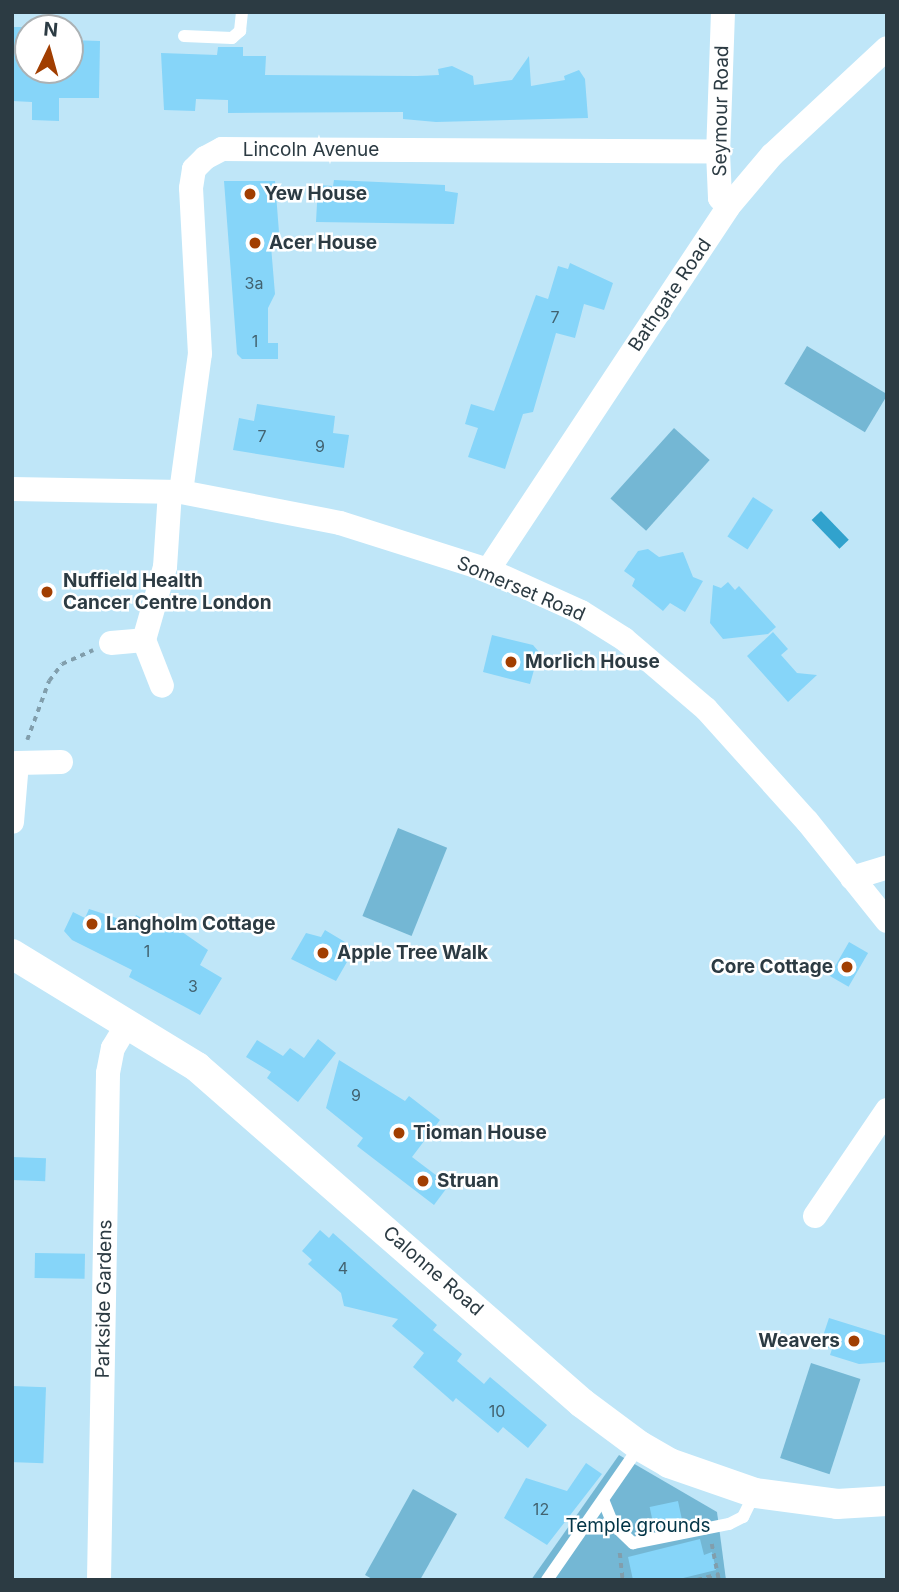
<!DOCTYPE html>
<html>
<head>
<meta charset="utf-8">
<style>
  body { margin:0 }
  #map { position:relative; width:899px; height:1592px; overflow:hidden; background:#bfe6f8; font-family:Inter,sans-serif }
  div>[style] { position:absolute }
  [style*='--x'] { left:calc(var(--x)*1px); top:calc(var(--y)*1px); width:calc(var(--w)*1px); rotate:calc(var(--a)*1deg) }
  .green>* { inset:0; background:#74b7d4; transform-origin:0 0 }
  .water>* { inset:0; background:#31a2cd; transform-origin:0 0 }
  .building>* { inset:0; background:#86d5f9; transform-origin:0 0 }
  .path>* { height:3.5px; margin-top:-1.75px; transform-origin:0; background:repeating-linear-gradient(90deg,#819eac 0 5px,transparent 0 10px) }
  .service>* { height:12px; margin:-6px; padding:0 6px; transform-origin:6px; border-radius:6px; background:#fff }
  .minor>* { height:24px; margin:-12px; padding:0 12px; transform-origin:12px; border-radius:12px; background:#fff }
  .tertiary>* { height:30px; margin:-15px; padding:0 15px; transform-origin:15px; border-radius:15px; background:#fff }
  .dots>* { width:19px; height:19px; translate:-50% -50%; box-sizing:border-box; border:4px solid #fff; border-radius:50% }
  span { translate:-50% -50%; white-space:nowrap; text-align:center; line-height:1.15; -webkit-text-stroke:5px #fff; paint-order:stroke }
  .number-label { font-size:16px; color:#426270 }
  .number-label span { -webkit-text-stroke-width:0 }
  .street-label { font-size:19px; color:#2c3b43 }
  .poi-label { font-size:19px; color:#2c3b43; font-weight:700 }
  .left { translate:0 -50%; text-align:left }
  .right { translate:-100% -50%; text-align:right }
  .park-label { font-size:19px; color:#033547 }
  .frame { position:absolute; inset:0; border:14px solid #2c3b43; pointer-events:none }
  .north { position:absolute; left:14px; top:14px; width:70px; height:70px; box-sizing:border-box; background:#fff; border:2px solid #abb1b4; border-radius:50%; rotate:5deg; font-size:19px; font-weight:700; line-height:28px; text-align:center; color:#2c3b43 }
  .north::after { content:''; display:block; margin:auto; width:24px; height:32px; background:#a13e01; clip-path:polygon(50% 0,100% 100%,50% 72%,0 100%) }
</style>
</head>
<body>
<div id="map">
  <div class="green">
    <i style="left:807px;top:346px;width:94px;height:44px;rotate:31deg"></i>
    <i style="left:674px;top:428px;width:48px;height:95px;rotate:42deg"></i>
    <i style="left:398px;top:828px;width:53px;height:95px;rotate:22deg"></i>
    <i style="left:811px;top:1363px;width:52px;height:100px;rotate:18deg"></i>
    <i style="clip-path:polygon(619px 1455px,717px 1512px,726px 1580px,531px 1580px)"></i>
    <i style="clip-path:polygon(413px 1489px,457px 1514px,420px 1580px,374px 1580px,365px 1575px)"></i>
  </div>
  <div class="water">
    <i style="left:821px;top:511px;width:40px;height:13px;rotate:46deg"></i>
  </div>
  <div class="building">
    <i style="clip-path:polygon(12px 27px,28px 27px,28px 70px,70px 70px,70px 40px,100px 41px,99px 98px,59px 98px,59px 121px,32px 120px,32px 102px,12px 101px)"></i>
    <i style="clip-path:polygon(218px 47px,243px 47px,243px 56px,266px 56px,265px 75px,417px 76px,439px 75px,438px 69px,452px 66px,473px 76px,474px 85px,512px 80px,529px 56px,531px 86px,565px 80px,564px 76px,579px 70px,585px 79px,588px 118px,436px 122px,403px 119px,403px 112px,228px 113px,228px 100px,196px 99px,195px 111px,164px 110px,161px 53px,217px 55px)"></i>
    <i style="clip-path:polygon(334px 180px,445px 185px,445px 191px,458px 193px,454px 224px,316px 222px,318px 185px,333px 186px)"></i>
    <i style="clip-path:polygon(224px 181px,275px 181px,280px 245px,271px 246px,275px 294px,268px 308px,268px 343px,278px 343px,278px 359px,242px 359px,237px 354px)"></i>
    <i style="clip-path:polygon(570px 263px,613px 283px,604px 310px,584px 304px,575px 338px,556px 333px,533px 412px,523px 414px,505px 469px,468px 457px,478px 428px,465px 424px,471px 404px,494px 411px,536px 295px,548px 299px,558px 266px,568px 269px)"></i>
    <i style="clip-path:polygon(257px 404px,335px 416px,333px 433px,349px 435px,344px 468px,233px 450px,239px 418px,254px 421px)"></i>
    <i style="left:753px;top:497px;width:24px;height:47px;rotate:33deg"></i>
    <i style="clip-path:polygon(648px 549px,659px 557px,683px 552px,693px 577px,703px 581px,685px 612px,670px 603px,663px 611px,632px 586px,635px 579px,624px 571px,638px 551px)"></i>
    <i style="clip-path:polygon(728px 582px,735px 590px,739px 586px,776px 627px,768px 634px,723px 639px,710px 623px,713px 585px,721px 588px)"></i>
    <i style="clip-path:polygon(773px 632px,788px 649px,781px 655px,797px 673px,817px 675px,788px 702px,747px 656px)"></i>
    <i style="clip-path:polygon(492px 635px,533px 645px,539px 652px,530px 684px,483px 672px)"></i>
    <i style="clip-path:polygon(89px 909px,132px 923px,136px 915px,161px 929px,165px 920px,208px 950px,200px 965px,222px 978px,200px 1015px,129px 977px,132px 970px,72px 940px,64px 931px,73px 912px,85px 918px)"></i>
    <i style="clip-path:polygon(325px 930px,355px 948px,336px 981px,291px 959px,306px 933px,321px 937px)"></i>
    <i style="left:849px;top:942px;width:22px;height:39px;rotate:30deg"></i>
    <i style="clip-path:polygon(318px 1039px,336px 1053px,298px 1102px,267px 1078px,271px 1072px,246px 1057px,257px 1040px,283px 1056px,290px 1048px,304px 1058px)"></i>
    <i style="clip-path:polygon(339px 1060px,405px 1101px,409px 1096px,440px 1120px,412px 1157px,449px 1185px,434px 1205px,357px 1146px,363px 1138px,326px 1108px)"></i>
    <i style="left:12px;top:1157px;width:34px;height:23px;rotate:2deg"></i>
    <i style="clip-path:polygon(320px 1230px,329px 1238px,333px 1233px,437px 1325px,433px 1330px,462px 1354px,457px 1361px,484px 1384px,490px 1377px,547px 1425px,528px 1448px,503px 1427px,498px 1433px,456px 1398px,453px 1402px,413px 1367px,424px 1353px,392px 1326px,398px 1319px,344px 1306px,341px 1293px,308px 1264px,312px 1260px,302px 1251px)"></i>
    <i style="left:35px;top:1253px;width:50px;height:25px;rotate:1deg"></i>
    <i style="clip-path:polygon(829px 1318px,887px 1336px,887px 1362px,859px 1364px,830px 1355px,832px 1349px,820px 1345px)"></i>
    <i style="left:12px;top:1386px;width:34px;height:76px;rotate:2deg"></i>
    <i style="clip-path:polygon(586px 1463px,602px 1474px,547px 1545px,504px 1518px,526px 1478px,567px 1491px)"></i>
    <i style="left:678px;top:1501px;width:24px;height:29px;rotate:78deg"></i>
    <i style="clip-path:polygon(700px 1539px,704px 1555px,712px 1552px,716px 1570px,675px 1580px,633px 1580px,628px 1557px)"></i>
  </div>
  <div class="path">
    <i style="--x:27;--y:740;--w:63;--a:-69.6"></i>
    <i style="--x:49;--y:681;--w:21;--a:-53"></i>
    <i style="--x:62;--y:664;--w:34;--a:-24"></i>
    <i style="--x:712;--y:1544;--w:37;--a:79"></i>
    <i style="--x:620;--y:1553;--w:27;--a:84"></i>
    <i style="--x:697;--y:1580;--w:23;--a:-15"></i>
  </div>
  <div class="service">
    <i style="--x:184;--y:36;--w:48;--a:2.4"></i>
    <i style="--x:232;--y:38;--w:11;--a:-41"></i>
    <i style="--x:240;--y:31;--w:19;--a:-84"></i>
    <i style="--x:604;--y:1502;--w:24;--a:68"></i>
    <i style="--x:613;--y:1524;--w:28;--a:44"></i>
    <i style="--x:633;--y:1543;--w:98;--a:-11.2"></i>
    <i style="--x:729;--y:1524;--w:16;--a:-27"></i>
    <i style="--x:743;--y:1517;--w:25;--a:-64"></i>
    <i style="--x:547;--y:1580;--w:162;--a:-55.3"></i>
  </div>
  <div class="minor">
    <i style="--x:723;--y:12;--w:140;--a:92"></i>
    <i style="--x:718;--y:152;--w:46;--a:87.5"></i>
    <i style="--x:720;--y:198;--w:12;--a:48"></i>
    <i style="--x:12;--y:489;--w:169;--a:1"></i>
    <i style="--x:181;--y:492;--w:162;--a:11"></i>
    <i style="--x:340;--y:523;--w:155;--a:17.6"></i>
    <i style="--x:488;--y:570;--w:102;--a:24.3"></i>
    <i style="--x:581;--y:612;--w:51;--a:32.1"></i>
    <i style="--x:624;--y:639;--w:108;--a:40.5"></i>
    <i style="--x:706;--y:709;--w:151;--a:48"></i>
    <i style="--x:807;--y:821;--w:128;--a:51.3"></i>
    <i style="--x:181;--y:492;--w:139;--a:-82.2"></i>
    <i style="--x:200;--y:354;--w:166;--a:-93.1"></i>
    <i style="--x:191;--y:188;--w:19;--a:-81"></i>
    <i style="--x:194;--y:169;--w:16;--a:-45"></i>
    <i style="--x:205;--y:158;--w:19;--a:-28"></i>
    <i style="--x:222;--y:149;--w:496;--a:0.3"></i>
    <i style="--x:488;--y:570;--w:435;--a:-56.5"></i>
    <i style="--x:728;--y:207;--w:68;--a:-49.8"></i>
    <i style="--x:772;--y:155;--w:157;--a:-42.9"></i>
    <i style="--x:144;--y:640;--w:49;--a:68.6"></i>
    <i style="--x:111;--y:643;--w:33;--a:-5"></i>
    <i style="--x:144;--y:640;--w:76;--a:-74"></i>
    <i style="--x:165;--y:567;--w:75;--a:-86.2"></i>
    <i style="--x:12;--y:822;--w:59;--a:-85.2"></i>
    <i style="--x:17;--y:763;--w:44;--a:-1.3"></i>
    <i style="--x:852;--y:878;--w:37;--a:-17"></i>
    <i style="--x:815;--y:1216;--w:128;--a:-55.8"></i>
    <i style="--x:99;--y:1580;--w:507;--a:-88.98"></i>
    <i style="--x:108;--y:1073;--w:25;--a:-79"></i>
    <i style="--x:113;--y:1048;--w:29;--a:-59"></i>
  </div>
  <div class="tertiary">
    <i style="--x:12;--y:954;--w:217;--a:31.4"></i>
    <i style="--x:197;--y:1067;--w:511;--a:41.11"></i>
    <i style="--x:582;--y:1403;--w:72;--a:36.6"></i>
    <i style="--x:640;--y:1446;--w:34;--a:30"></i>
    <i style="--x:669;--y:1463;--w:91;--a:19.2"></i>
    <i style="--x:755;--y:1493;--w:83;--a:7.6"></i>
    <i style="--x:837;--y:1504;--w:50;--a:-3.4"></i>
  </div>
  <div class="dots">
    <i style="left:250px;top:194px;background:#a13e01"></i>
    <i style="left:255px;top:243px;background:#a13e01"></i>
    <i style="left:47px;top:592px;background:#a13e01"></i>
    <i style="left:511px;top:662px;background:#a13e01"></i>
    <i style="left:92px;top:924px;background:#a13e01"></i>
    <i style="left:323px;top:953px;background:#a13e01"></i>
    <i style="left:847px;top:967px;background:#a13e01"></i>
    <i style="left:399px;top:1133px;background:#a13e01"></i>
    <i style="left:423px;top:1181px;background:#a13e01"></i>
    <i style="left:854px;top:1341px;background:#a13e01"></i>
  </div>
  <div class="number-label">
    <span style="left:254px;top:283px">3a</span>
    <span style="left:555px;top:317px">7</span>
    <span style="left:255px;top:341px">1</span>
    <span style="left:262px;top:436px">7</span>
    <span style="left:320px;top:446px">9</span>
    <span style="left:147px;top:951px">1</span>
    <span style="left:193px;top:986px">3</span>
    <span style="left:356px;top:1095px">9</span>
    <span style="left:343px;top:1268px">4</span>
    <span style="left:497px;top:1411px">10</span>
    <span style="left:541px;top:1509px">12</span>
  </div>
  <div class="street-label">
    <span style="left:721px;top:111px;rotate:-89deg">Seymour Road</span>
    <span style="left:311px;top:150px">Lincoln Avenue</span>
    <span style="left:670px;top:295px;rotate:-56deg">Bathgate Road</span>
    <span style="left:521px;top:589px;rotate:23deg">Somerset Road</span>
    <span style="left:433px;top:1271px;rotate:41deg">Calonne Road</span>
    <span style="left:104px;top:1299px;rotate:-89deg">Parkside Gardens</span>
  </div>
  <div class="poi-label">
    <span class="left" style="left:264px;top:194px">Yew House</span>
    <span class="left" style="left:269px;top:243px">Acer House</span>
    <span class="left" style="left:63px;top:592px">Nuffield Health<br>Cancer Centre London</span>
    <span class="left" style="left:525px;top:662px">Morlich House</span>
    <span class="left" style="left:106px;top:924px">Langholm Cottage</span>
    <span class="left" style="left:337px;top:953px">Apple Tree Walk</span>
    <span class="right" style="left:833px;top:967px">Core Cottage</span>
    <span class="left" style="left:413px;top:1133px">Tioman House</span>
    <span class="left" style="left:437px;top:1181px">Struan</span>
    <span class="right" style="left:840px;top:1341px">Weavers</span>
  </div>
  <div class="park-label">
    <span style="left:638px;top:1526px">Temple grounds</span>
  </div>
  <div class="frame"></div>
  <div class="north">N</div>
</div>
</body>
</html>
